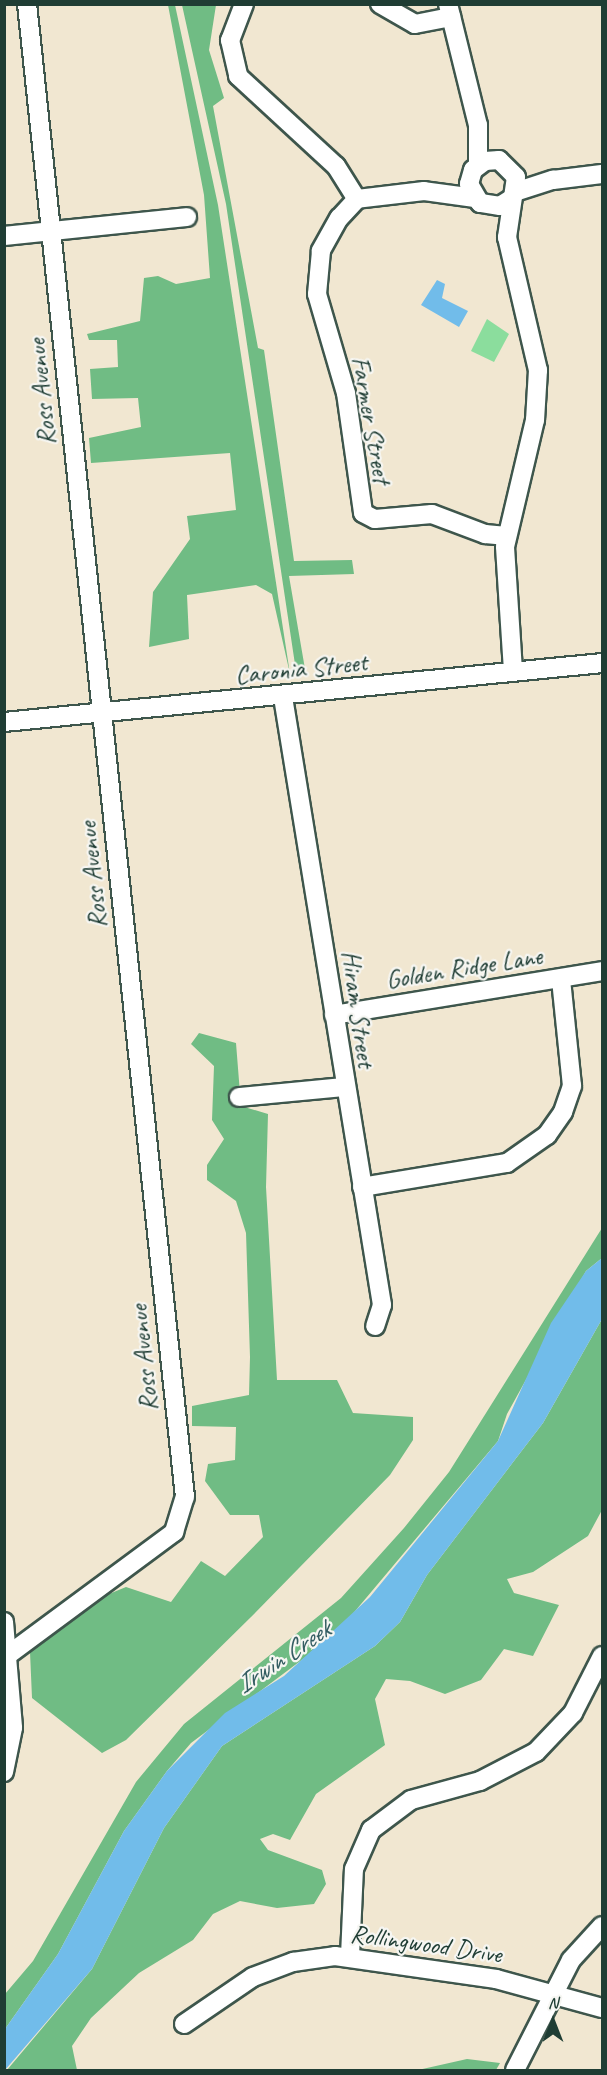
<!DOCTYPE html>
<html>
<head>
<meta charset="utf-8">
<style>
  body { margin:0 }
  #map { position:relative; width:607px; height:2075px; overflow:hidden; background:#f1e7d1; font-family:Caveat,sans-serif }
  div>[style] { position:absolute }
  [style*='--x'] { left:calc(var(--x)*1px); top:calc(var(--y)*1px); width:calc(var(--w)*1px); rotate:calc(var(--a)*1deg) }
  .green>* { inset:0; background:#8bdd9d }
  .forest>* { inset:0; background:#70bc84 }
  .water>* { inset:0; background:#71bcea }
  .roads { filter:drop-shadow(2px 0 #3e564c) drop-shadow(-2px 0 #3e564c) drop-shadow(0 2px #3e564c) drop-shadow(0 -2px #3e564c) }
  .minor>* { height:18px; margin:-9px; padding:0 9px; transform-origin:9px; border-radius:9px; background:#fff }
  span { translate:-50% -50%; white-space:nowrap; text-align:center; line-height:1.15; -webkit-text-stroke:4.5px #f6f6f2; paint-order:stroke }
  .street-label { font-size:26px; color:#1f3d34 }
  .water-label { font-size:27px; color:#345d62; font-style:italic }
  .frame { position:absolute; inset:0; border:6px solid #1f3d34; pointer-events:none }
  .north { position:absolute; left:523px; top:1991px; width:60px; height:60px; -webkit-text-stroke:4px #f6f6f2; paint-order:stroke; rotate:0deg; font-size:16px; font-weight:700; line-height:24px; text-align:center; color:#1f3d34 }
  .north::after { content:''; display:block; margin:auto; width:21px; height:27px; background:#1f3d34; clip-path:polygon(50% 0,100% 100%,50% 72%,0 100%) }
</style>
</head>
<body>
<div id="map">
  <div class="green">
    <i style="clip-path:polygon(487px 319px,509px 334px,494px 362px,471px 351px)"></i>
  </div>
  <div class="forest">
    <i style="clip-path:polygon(168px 5px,175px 5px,218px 205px,290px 674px,272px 594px,256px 585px,187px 595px,189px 639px,149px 647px,153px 592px,190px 539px,187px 516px,236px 510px,230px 453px,91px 463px,89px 438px,141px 427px,138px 398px,92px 399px,90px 369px,118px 367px,117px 340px,89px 340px,87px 334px,140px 321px,144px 278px,158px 276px,176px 284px,210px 278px,204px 195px)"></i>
    <i style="clip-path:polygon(182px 5px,216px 5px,209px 50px,224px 98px,213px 106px,258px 348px,264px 350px,294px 561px,352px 560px,354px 574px,289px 576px,305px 669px,296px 671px,226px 204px)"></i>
    <i style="clip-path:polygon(199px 1033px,236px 1043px,241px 1106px,268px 1114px,266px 1187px,277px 1380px,337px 1380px,353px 1413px,413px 1417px,413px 1440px,390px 1475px,251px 1617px,126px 1740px,102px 1753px,32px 1698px,30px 1652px,92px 1601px,126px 1587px,171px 1602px,201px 1561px,225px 1576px,263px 1537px,259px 1515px,230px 1515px,205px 1481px,208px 1464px,235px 1460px,236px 1427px,192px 1426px,192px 1406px,249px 1395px,250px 1357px,246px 1233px,236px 1201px,207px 1180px,207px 1165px,224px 1139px,212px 1120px,214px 1066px,191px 1044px)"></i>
    <i style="clip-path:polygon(602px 1228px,602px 1258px,586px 1271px,507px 1414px,498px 1441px,335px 1635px,191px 1743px,167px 1771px,124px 1831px,58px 1954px,5px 2029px,5px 1994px,33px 1961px,136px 1782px,184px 1724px,341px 1598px,404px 1528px,449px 1472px)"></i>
    <i style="clip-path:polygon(602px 1319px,602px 1510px,588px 1536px,533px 1572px,507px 1579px,514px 1593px,559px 1605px,533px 1656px,504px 1649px,481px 1680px,445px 1694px,410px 1681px,386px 1679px,375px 1699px,385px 1745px,316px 1794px,290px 1840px,273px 1834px,260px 1839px,268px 1850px,322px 1870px,326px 1884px,314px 1904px,277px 1908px,240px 1901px,213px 1914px,193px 1940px,139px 1973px,91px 2018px,72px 2046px,77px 2070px,7px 2070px,92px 1969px,164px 1828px,222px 1746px,375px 1646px,400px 1622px,427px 1575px,543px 1423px)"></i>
    <i style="clip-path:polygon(467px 2059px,500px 2063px,496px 2070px,418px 2070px)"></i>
  </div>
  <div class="water">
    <i style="clip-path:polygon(437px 280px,445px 284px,442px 298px,468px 311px,459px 327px,421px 305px)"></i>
    <i style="clip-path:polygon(602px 1258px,602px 1319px,543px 1423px,427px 1575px,400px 1622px,375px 1646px,222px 1746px,164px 1828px,92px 1969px,5px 2070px,5px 2029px,58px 1954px,124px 1831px,167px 1771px,225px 1713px,284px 1676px,370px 1597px,498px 1441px,551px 1323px,586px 1271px)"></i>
  </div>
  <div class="roads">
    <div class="minor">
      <i style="--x:244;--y:4;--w:39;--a:111"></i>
      <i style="--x:230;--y:40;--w:37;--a:77"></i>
      <i style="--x:238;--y:76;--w:133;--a:42.6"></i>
      <i style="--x:336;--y:166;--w:39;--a:58"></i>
      <i style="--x:380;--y:4;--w:40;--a:29.7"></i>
      <i style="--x:415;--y:24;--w:37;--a:-11"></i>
      <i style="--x:448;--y:4;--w:125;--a:76.1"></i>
      <i style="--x:478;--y:125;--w:40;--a:90"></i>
      <i style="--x:515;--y:192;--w:40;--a:-18"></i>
      <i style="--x:553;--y:180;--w:49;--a:-7"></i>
      <i style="--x:475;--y:198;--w:51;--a:-172.2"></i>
      <i style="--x:424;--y:191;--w:67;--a:173.2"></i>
      <i style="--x:357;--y:199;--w:26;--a:133"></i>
      <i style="--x:339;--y:218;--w:38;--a:119"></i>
      <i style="--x:321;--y:251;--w:43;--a:95.3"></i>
      <i style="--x:317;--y:294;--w:103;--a:73.7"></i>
      <i style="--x:346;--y:393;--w:121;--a:81.9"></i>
      <i style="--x:363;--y:513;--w:13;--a:27"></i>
      <i style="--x:375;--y:519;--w:57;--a:-5"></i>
      <i style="--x:432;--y:514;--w:57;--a:20.7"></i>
      <i style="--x:485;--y:534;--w:22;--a:5"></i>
      <i style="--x:511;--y:199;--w:13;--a:148"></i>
      <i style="--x:500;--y:206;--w:20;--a:-171"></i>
      <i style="--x:480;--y:203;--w:22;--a:-120"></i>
      <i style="--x:469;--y:184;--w:15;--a:-74"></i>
      <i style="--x:473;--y:170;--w:15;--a:-37"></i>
      <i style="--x:485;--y:161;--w:14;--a:-4"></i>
      <i style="--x:499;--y:160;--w:24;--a:45"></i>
      <i style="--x:516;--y:177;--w:61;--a:98.5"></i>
      <i style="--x:507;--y:237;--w:137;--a:76.9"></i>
      <i style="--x:538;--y:370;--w:50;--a:93.4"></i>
      <i style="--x:535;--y:420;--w:130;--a:103.3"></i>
      <i style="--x:505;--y:547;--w:125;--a:86.3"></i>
      <i style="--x:4;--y:236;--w:184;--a:-5.9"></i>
      <i style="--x:283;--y:697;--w:616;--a:80.75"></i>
      <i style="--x:382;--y:1305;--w:22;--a:108"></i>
      <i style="--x:4;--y:722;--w:601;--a:-5.63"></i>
      <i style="--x:334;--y:1015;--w:272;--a:-9.3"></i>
      <i style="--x:239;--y:1097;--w:104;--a:-5.5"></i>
      <i style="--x:362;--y:1187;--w:147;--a:-9.4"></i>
      <i style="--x:507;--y:1163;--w:49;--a:-35"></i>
      <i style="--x:547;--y:1135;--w:28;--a:-55"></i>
      <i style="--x:563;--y:1112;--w:28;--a:-71"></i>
      <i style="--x:572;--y:1086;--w:108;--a:-95.9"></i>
      <i style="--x:4;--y:1622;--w:106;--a:85.1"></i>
      <i style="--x:13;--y:1728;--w:45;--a:101.6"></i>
      <i style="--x:8;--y:1655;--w:207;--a:-36.5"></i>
      <i style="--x:174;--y:1532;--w:37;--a:-73"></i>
      <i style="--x:185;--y:1497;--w:1501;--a:-96.04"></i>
      <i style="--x:350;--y:1956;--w:87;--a:-87.4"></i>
      <i style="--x:354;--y:1869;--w:43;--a:-66.4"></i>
      <i style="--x:371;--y:1830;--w:50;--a:-36.9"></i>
      <i style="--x:411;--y:1800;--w:72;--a:-15.4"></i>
      <i style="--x:480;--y:1781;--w:63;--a:-27.4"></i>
      <i style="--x:536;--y:1752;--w:54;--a:-46.5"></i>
      <i style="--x:573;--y:1713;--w:64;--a:-63"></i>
      <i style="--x:184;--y:2024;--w:83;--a:-34.3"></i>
      <i style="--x:253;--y:1977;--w:43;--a:-20.6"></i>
      <i style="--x:293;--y:1962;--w:42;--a:-8.1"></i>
      <i style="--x:335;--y:1956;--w:163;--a:8.1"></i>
      <i style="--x:496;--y:1979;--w:110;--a:15.3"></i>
      <i style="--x:515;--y:2070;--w:123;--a:-63"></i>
      <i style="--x:571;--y:1960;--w:46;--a:-47.6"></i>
    </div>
  </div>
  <div class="street-label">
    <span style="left:42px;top:392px;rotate:-96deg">Ross Avenue</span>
    <span style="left:371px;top:420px;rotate:80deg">Farmer Street</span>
    <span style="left:301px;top:669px;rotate:-6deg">Caronia Street</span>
    <span style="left:93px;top:875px;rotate:-96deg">Ross Avenue</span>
    <span style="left:464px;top:968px;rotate:-9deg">Golden Ridge Lane</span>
    <span style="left:358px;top:1009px;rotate:82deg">Hiram Street</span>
    <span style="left:144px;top:1358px;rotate:-96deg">Ross Avenue</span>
    <span style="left:426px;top:1944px;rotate:8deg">Rollingwood Drive</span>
  </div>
  <div class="water-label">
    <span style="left:283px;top:1657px;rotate:-34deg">Irwin Creek</span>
  </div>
  <div class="frame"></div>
  <div class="north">N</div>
</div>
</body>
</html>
